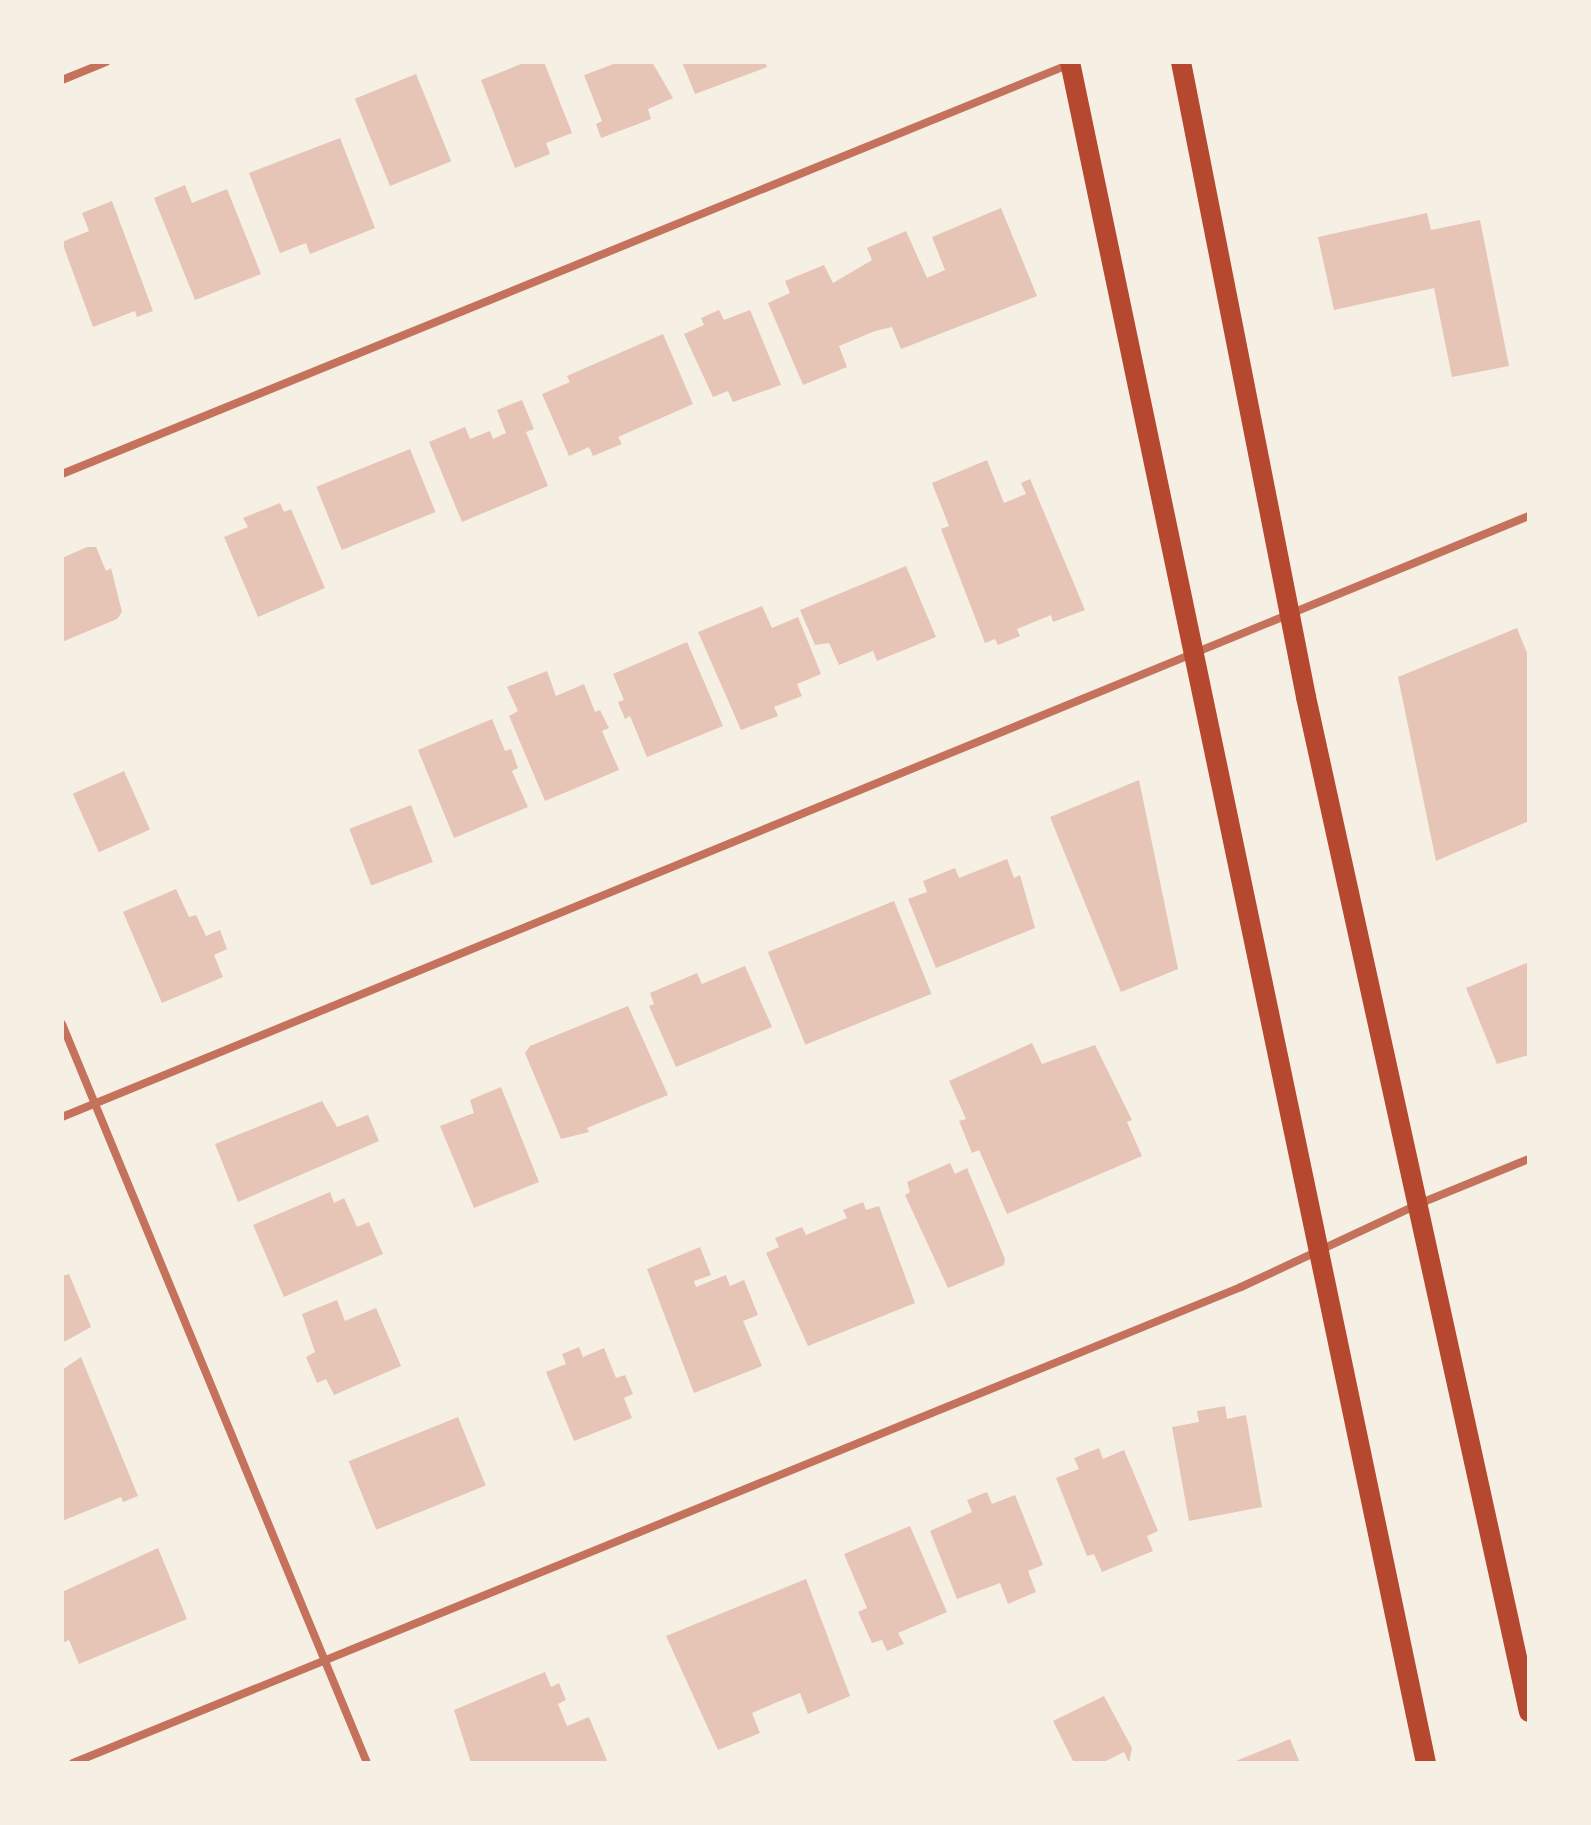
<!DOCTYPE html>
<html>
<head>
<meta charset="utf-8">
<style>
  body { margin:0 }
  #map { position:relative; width:1591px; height:1825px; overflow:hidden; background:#f6efe4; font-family:Lato,sans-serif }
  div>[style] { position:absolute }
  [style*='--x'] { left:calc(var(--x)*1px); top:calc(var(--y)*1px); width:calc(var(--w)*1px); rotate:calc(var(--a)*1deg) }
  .building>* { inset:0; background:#e6c5b7; transform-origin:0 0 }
  .minor>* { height:8px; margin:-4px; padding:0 4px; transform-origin:4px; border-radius:4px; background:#c5725c }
  .primary>* { height:20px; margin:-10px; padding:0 10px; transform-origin:10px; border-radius:10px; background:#b5482f }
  span { translate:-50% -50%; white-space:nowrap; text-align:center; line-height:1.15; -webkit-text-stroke:8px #f6efe4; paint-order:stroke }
  .frame { position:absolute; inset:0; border:64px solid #f6efe4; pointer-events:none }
</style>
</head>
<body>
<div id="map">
  <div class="building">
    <i style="clip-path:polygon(526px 62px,544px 62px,572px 133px,546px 143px,550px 154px,515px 168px,481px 80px)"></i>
    <i style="clip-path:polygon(619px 62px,652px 62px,673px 98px,648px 109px,651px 119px,601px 138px,596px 124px,602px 121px,584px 75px)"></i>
    <i style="clip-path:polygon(682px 62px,765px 62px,767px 67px,695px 94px)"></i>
    <i style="left:416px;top:74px;width:94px;height:66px;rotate:68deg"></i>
    <i style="clip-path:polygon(340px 138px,375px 228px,310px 254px,306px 243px,280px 253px,249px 173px)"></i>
    <i style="clip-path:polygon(185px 185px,192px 203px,227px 189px,261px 274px,195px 300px,154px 198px)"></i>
    <i style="clip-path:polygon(112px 201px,153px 311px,137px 317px,135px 311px,93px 327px,62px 242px,89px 231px,82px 213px)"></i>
    <i style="clip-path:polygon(1001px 208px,1037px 296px,901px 349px,892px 327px,875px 331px,839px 346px,847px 367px,803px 385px,768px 303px,790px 293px,785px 281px,824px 265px,833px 283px,872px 260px,867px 248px,906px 231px,927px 278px,945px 270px,932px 237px)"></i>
    <i style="clip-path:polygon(1427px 213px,1431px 230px,1480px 220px,1509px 366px,1452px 377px,1434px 288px,1334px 310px,1318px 237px)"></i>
    <i style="clip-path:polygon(719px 310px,724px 320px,750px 310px,781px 385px,733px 402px,728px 391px,713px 397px,684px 334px,704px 325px,701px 318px)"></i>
    <i style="clip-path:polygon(663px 334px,693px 404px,618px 437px,622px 444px,593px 456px,589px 447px,569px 456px,542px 394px,570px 382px,567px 376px)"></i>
    <i style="clip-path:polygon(522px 400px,534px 429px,526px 432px,548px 486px,462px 522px,429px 442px,465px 427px,470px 439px,490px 431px,493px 439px,506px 433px,497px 410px)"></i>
    <i style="left:410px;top:449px;width:68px;height:101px;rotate:68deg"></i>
    <i style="clip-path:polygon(987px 460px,1004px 503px,1026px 494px,1021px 483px,1030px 479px,1085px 610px,1053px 622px,1051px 615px,1017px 629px,1020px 636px,998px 645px,995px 639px,985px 643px,941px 529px,949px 526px,932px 483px)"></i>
    <i style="clip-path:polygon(280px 503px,284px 512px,291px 509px,325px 588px,258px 617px,224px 537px,248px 527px,243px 518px)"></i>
    <i style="clip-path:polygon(87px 547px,96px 547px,106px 571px,111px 568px,122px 612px,117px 619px,62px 642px,62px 558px)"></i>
    <i style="clip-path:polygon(906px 566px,936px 637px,877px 661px,873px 651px,839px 665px,829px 643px,815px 645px,800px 610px)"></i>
    <i style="clip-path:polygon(762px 606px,772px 628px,798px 617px,821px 674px,797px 684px,802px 696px,774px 707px,778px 716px,741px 730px,698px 632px)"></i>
    <i style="clip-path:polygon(1517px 628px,1529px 658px,1529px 821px,1436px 861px,1398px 677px)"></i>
    <i style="clip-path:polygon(687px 642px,723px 726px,647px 757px,630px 716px,625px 719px,618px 702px,624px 700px,613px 674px)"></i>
    <i style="clip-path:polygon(547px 671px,556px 696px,584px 684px,595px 712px,600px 710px,609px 728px,602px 731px,619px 770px,545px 801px,509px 716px,518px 711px,507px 687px)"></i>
    <i style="clip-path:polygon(492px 719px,505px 751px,511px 749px,518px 768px,512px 771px,528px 807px,454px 838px,418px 750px)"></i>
    <i style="left:124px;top:771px;width:64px;height:56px;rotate:66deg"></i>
    <i style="clip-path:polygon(1139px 780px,1178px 969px,1121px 992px,1050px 817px)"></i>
    <i style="left:411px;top:805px;width:61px;height:66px;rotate:69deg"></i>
    <i style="clip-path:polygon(1007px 859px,1014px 878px,1020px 875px,1035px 928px,936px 968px,908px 899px,927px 892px,923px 881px,955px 868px,959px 878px)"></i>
    <i style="clip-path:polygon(176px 889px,189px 917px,196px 915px,206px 936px,220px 930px,227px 949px,214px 955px,223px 977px,162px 1003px,123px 912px)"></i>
    <i style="left:894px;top:901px;width:100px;height:136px;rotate:68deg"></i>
    <i style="clip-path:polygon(1529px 962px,1529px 1055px,1497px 1064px,1466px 988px)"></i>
    <i style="clip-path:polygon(745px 966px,772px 1027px,676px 1067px,649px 1006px,654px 1004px,650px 993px,697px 973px,702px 984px)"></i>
    <i style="clip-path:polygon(628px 1006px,668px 1095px,587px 1128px,589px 1132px,561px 1139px,525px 1053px,530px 1046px)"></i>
    <i style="clip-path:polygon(1032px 1043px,1042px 1064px,1095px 1045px,1132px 1120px,1127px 1122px,1142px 1156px,1007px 1214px,979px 1150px,972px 1153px,959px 1121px,966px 1119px,949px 1081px)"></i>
    <i style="clip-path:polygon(501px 1087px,539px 1182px,474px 1208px,440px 1126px,474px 1113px,470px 1100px)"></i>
    <i style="clip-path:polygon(322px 1101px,337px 1127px,368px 1115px,379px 1141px,238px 1202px,215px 1144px)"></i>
    <i style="clip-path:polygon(950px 1163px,955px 1174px,967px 1168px,1005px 1259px,1004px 1265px,948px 1288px,905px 1195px,910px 1192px,907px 1182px)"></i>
    <i style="clip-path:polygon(330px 1192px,334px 1203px,344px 1198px,357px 1227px,369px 1222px,383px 1254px,284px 1297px,253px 1225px)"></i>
    <i style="clip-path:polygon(863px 1202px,866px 1210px,879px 1206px,915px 1303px,808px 1346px,766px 1253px,779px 1247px,775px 1238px,802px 1227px,806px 1235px,847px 1218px,843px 1210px)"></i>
    <i style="clip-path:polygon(700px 1247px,711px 1275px,694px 1281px,696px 1287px,726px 1275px,730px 1286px,744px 1280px,758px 1315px,743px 1321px,762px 1366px,694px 1393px,647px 1269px)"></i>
    <i style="clip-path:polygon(69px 1274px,91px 1327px,62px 1343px,62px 1276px)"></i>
    <i style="clip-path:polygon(337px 1300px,345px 1321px,376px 1308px,401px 1366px,334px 1395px,326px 1379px,317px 1383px,306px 1357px,315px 1352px,302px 1314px)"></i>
    <i style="clip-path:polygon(579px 1347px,583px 1357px,604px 1348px,616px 1378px,625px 1375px,633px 1394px,624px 1398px,632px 1418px,574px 1441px,546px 1372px,566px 1364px,562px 1354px)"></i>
    <i style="clip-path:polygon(81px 1357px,138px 1496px,123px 1502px,121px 1497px,62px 1521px,62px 1370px)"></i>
    <i style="clip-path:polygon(1225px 1406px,1227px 1419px,1246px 1415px,1262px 1507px,1189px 1521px,1172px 1427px,1199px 1422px,1197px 1411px)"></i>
    <i style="left:458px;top:1417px;width:74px;height:118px;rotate:68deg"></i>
    <i style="clip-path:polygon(1099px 1448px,1103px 1459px,1124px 1450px,1158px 1531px,1147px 1536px,1153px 1551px,1102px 1572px,1094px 1554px,1087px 1556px,1056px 1478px,1079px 1469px,1074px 1458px)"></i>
    <i style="clip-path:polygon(987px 1492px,992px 1504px,1015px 1495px,1043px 1565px,1028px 1571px,1036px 1592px,1008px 1604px,1000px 1583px,957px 1599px,930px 1531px,972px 1512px,967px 1500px)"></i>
    <i style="clip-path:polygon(910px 1526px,947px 1612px,898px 1633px,904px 1644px,887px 1651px,882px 1640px,872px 1643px,858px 1612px,867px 1608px,844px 1554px)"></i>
    <i style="clip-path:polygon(158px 1548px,187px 1619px,79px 1664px,69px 1640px,62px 1643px,62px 1592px)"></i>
    <i style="clip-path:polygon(806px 1579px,850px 1696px,808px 1714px,800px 1693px,775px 1703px,752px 1713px,760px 1733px,718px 1750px,666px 1636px)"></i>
    <i style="clip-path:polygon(545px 1672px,551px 1687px,559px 1683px,566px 1700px,558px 1704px,567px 1726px,589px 1717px,608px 1763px,471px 1763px,454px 1710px)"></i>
    <i style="clip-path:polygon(1104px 1696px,1132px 1748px,1129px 1763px,1124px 1752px,1102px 1763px,1074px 1763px,1053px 1721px)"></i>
    <i style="clip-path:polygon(1290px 1739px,1300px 1763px,1231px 1763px)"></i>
  </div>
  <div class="minor">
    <i style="--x:62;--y:80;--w:48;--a:-22.2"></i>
    <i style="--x:62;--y:474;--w:1088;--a:-22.13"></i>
    <i style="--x:62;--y:1024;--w:799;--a:67.57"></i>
    <i style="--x:62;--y:1117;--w:1585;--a:-22.28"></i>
    <i style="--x:73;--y:1763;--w:1261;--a:-22.17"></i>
    <i style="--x:1241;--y:1287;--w:199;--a:-25"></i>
    <i style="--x:1421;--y:1203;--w:117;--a:-22.2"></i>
  </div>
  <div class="primary">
    <i style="--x:1070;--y:62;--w:1738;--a:78.18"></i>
    <i style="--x:1181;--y:62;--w:647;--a:78.86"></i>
    <i style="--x:1306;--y:697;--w:1039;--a:77.61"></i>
  </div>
  <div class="frame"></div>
</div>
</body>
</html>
